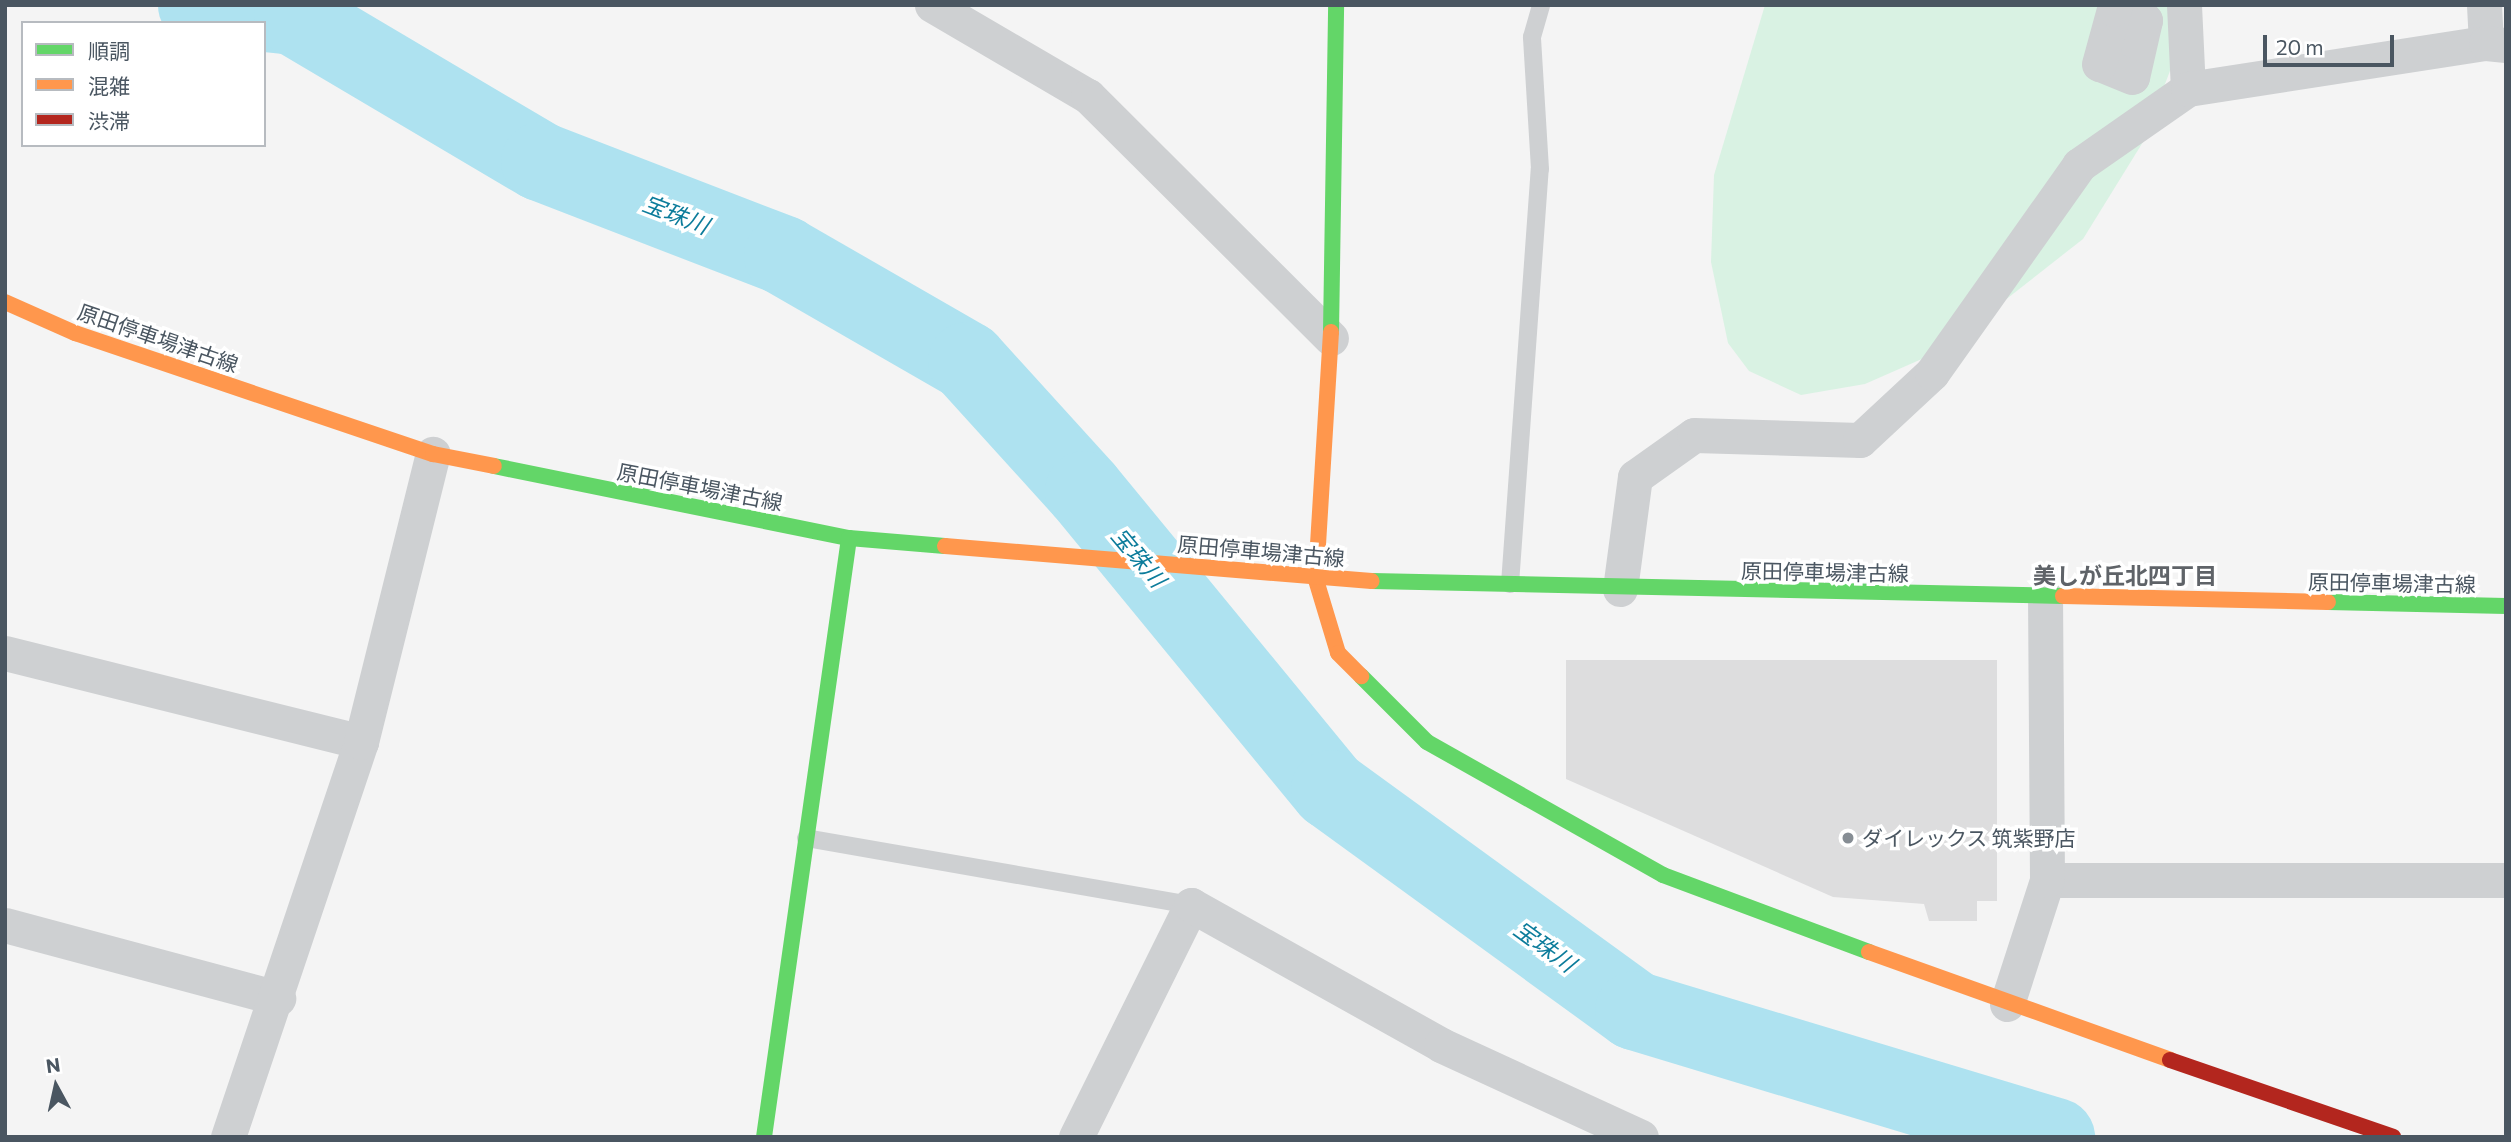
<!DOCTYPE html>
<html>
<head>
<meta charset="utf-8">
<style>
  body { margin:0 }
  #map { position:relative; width:2511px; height:1142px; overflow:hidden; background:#f4f4f4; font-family:Commissioner,"Noto Sans JP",sans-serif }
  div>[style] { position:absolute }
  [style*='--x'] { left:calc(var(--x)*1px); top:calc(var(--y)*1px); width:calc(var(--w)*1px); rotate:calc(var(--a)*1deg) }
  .green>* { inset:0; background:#d9f2e3 }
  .river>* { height:79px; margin:-39.5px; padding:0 39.5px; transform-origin:39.5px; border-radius:39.5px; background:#aee2f0 }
  .building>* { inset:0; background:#ddddde }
  .lane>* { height:18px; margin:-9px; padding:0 9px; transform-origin:9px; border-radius:9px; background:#ced0d2 }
  .street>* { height:35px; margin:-17.5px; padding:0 17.5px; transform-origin:17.5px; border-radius:17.5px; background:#ced0d2 }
  .fast>* { height:16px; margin:-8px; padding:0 8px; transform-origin:8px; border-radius:8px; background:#63d668 }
  .slow>* { height:16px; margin:-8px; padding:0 8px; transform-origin:8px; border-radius:8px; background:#ff974d }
  .jam>* { height:16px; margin:-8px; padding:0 8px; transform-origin:8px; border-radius:8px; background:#b3261e }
  .dots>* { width:19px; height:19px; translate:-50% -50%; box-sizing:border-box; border:4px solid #fff; border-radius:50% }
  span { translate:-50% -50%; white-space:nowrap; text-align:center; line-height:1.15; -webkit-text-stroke:7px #fff; paint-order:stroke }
  .street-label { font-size:21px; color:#4a5661 }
  .poi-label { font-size:21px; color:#4a5661 }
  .left { translate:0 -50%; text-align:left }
  .water-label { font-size:23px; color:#0c7c9b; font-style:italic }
  .neighbourhood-label { font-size:23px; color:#5f6368; font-weight:700 }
  .frame { position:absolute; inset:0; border:7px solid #4a5661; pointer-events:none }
  .legend { position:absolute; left:21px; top:21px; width:245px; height:126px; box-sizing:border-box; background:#fff; border:2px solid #b7bbc0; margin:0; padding:9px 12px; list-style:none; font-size:21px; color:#4a5661 }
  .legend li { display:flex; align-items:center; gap:14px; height:35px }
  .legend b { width:35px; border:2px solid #b7bbc0 }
  .north { position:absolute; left:21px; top:1051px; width:70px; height:70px; -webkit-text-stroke:5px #fff; paint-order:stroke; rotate:352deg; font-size:19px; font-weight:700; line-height:28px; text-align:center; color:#4a5661 }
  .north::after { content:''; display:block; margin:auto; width:24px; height:32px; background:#4a5661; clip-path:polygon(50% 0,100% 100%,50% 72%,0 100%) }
  .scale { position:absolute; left:2263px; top:35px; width:131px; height:32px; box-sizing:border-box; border:4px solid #4a5661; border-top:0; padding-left:9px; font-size:21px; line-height:24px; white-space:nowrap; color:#4a5661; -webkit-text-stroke:5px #fff; paint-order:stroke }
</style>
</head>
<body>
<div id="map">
  <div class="green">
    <i style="clip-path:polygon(1765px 5px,2195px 5px,2143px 142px,2083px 239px,1940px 351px,1865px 384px,1801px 395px,1749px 371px,1728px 343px,1711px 262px,1714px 175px)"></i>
  </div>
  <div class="river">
    <i style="--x:197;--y:5;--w:97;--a:5.9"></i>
    <i style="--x:293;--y:15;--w:287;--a:30.6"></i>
    <i style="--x:540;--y:161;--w:261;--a:21.1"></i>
    <i style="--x:783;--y:255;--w:212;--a:29.9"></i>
    <i style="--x:967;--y:361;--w:174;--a:47.8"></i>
    <i style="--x:1084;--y:490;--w:387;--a:50.6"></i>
    <i style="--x:1330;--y:789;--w:376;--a:36"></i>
    <i style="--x:1634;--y:1010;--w:440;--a:16.8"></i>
  </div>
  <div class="building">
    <i style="clip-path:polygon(1566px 660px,1997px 660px,1997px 901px,1977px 901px,1977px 921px,1929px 921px,1924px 904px,1833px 897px,1566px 779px)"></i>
  </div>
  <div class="lane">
    <i style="--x:1510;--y:584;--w:416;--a:-85.9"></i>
    <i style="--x:1540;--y:169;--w:132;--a:-93.5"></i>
    <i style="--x:1532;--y:37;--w:33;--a:-74"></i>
    <i style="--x:806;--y:838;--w:391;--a:9.9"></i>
  </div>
  <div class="street">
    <i style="--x:932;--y:5;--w:181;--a:30.3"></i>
    <i style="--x:1088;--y:96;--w:343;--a:44.9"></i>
    <i style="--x:2184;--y:5;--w:84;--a:87.3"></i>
    <i style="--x:2484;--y:5;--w:38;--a:87"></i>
    <i style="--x:2114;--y:9;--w:33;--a:20"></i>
    <i style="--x:2145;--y:20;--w:58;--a:102.8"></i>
    <i style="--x:2132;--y:77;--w:35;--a:-158"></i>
    <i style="--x:2099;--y:64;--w:57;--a:-74.7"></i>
    <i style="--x:2114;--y:9;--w:4;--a:-76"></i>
    <i style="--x:1620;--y:589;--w:113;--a:-82.4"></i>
    <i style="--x:1635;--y:477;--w:72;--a:-35.4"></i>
    <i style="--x:1694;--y:435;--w:166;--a:1.7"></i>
    <i style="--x:1860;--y:440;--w:98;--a:-42.9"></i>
    <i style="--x:1932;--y:373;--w:255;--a:-54.7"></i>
    <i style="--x:2079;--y:165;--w:133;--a:-34.9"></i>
    <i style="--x:2188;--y:89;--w:302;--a:-8.8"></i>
    <i style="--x:2486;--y:43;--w:20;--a:6"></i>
    <i style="--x:5;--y:653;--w:367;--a:14"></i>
    <i style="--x:2047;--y:880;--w:459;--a:0"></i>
    <i style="--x:5;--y:925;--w:283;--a:15"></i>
    <i style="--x:2007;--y:1004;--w:130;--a:-72.1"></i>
    <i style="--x:2047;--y:880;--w:283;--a:-90.4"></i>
    <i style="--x:228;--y:1137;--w:417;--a:-71.4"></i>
    <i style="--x:361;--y:742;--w:297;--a:-76"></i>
    <i style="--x:1076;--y:1137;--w:259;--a:-63.6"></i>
    <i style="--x:1191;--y:905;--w:287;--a:29.2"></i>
    <i style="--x:1441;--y:1045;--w:220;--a:24.7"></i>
  </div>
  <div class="fast">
    <i style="--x:1331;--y:332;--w:327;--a:-89.1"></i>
    <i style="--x:494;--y:466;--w:362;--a:11.5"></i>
    <i style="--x:849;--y:538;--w:96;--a:4.8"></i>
    <i style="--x:1372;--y:581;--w:691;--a:1.24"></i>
    <i style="--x:2328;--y:602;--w:178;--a:1.3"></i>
    <i style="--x:1361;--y:676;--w:93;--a:45"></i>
    <i style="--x:1427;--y:742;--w:271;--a:29.4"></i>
    <i style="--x:1663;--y:875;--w:220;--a:20.5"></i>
    <i style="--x:764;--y:1137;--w:605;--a:-81.92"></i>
  </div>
  <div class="slow">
    <i style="--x:5;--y:302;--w:77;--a:23.9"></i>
    <i style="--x:75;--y:333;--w:378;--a:18.7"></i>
    <i style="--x:433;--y:454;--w:62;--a:11.1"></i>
    <i style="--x:1331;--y:332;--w:248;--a:93.5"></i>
    <i style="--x:1316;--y:580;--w:76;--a:73.2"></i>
    <i style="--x:1338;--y:653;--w:33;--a:45"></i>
    <i style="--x:945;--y:546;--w:428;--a:4.7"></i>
    <i style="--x:2063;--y:596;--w:265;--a:1.3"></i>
    <i style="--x:1869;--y:952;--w:320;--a:19.7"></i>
  </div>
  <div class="jam">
    <i style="--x:2170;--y:1060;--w:236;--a:19"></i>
  </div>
  <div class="dots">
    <i style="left:1848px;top:838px;background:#868d94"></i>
  </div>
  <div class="street-label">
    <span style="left:158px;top:338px;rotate:19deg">原田停車場津古線</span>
    <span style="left:700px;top:487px;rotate:11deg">原田停車場津古線</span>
    <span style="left:1261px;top:551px;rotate:5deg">原田停車場津古線</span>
    <span style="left:1825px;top:572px;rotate:1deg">原田停車場津古線</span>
    <span style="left:2392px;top:583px;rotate:1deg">原田停車場津古線</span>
  </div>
  <div class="poi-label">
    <span class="left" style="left:1862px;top:838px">ダイレックス 筑紫野店</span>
  </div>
  <div class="water-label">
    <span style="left:676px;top:214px;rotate:21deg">宝珠川</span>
    <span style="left:1139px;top:557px;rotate:50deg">宝珠川</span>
    <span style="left:1545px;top:946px;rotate:36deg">宝珠川</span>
  </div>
  <div class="neighbourhood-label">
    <span style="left:2125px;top:575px">美しが丘北四丁目</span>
  </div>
  <div class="frame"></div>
  <ul class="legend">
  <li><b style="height:9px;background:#63d668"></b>順調</li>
  <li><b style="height:9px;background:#ff974d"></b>混雑</li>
  <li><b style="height:9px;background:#b3261e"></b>渋滞</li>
  </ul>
  <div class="north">N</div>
  <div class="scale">20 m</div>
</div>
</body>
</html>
